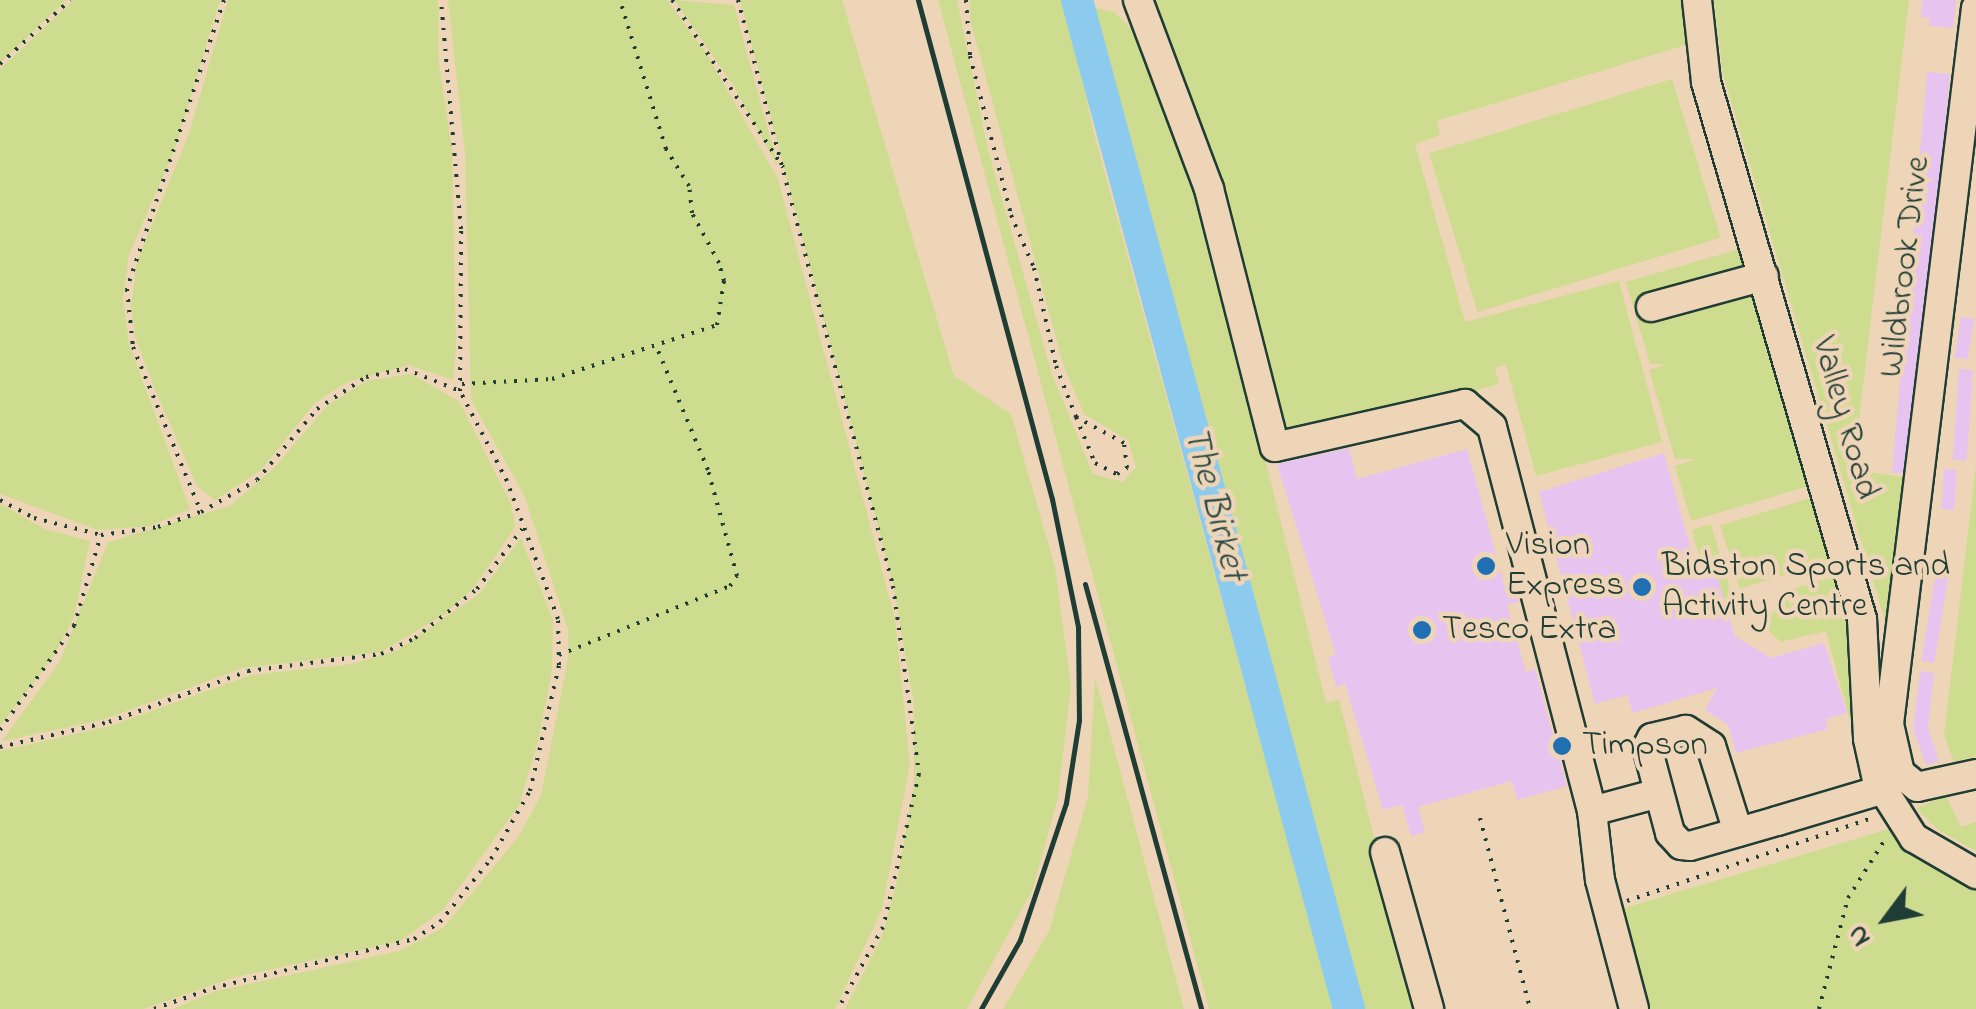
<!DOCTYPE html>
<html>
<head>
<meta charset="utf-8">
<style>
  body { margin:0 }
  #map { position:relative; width:1976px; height:1009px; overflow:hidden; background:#efd5b7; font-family:"Indie Flower",sans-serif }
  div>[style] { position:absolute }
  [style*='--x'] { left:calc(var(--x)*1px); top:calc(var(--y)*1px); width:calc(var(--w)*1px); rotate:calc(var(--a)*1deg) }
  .green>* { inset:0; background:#cedc90; transform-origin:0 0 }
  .river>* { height:32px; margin:-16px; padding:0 16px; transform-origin:16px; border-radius:16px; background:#8dcbee }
  .building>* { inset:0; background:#e7c4ef; transform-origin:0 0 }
  .path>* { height:4px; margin-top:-2px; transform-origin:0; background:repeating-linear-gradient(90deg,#1f3d34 0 2.5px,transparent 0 10.5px) }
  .roads { filter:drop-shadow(2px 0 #1f3d34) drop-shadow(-2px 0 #1f3d34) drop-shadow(0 2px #1f3d34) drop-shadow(0 -2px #1f3d34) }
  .minor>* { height:28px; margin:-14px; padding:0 14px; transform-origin:14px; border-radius:14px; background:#efd5b7 }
  .rail>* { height:5px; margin:-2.5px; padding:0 2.5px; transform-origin:2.5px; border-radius:2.5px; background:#1f3d34 }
  .dots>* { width:28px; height:28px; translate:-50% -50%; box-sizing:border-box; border:5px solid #efd5b7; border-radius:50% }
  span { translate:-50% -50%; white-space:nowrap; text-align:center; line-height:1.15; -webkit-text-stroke:9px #efd5b7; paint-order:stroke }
  .street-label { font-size:35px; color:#1f3d34 }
  .poi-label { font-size:35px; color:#1f3d34 }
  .left { translate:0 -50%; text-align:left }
  .water-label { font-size:38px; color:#2a4b47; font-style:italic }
  .north { position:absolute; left:1836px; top:869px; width:100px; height:100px; -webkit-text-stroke:8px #efd5b7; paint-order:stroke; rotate:238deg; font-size:28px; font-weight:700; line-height:40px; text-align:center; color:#1f3d34 }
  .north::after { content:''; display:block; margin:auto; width:35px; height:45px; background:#1f3d34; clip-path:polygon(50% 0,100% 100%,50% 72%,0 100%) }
</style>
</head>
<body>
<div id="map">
  <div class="green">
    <i style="clip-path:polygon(0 0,66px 0,0 63px)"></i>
    <i style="clip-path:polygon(74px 0,220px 0,175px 148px,129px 255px,123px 299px,129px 344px,190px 509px,150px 526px,98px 530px,0 494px,0 69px)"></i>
    <i style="clip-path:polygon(228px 0,438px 0,439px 64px,452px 149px,456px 346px,453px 380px,409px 365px,347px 382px,315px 403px,260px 471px,215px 500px,197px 486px,156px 392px,136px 340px,131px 306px,137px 262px,189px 133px)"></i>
    <i style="clip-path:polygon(448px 0,667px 0,706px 53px,778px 179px,895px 619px,910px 764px,882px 909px,835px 1009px,173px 1009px,216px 991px,399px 951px,443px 928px,519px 836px,541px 795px,568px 659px,568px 629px,524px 495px,471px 400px,465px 154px)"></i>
    <i style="clip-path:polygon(674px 0,734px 5px,778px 167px,733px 85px)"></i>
    <i style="clip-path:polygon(740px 0,842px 0,954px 376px,1011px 414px,1055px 567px,1071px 686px,1058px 797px,1033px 889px,967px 1009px,845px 1009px,882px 936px,897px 881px,914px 785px,914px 704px,893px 584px)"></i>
    <i style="clip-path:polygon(938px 0,957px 0,988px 150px,1052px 374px,1093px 474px,1123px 482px,1136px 467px,1128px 440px,1084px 414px,1063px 364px,970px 19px,970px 0,1065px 0,1093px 130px,1334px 1009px,1209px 1009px)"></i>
    <i style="clip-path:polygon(1147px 0,1688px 0,1692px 43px,1437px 121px,1440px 135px,1415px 144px,1465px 322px,1619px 281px,1662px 442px,1536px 476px,1506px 365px,1495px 368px,1499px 384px,1288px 443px)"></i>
    <i style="clip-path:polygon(1714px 0,1909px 0,1853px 470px,1904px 477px,1886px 625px,1723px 74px)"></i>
    <i style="clip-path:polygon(1083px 5px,1114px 12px,1134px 31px,1197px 187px,1326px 703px,1339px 700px,1418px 1009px,1353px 1009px)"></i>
    <i style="left:1672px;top:79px;width:166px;height:254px;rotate:73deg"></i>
    <i style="clip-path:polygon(1746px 247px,1816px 484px,1691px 521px,1675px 466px,1696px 459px,1675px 459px,1649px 370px,1668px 364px,1650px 364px,1626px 282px)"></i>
    <i style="clip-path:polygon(411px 374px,459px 401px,511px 504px,515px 527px,475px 586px,445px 614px,381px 652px,243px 668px,102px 720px,2px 741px,60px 661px,108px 542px,230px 506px,274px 468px,327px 406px,366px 381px)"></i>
    <i style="clip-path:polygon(1976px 465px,1976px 756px,1954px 762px,1944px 735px)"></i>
    <i style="left:1817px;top:496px;width:66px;height:101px;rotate:73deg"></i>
    <i style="clip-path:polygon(0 504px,45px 529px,90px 541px,74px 617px,53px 657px,0 726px)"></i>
    <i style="clip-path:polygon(1711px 524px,1738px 617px,1729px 616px,1710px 553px,1699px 556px,1692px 530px)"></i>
    <i style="clip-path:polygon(521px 538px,553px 620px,552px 671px,538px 741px,519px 805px,442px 911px,400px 941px,232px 978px,143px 1009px,0 1009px,0 751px,110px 726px,251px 675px,352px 664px,398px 650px,479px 594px)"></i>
    <i style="clip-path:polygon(1842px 574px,1851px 603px,1851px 724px,1826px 631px,1781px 642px,1764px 627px,1786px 591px)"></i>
    <i style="clip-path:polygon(1095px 677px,1184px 1009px,1003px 1009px,1049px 931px,1088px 796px)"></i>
    <i style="clip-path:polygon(1946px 796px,1961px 827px,1976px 822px,1976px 851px,1938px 830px,1916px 808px)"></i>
    <i style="clip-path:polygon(1892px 828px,1930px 866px,1976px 881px,1976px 1009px,1650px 1009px,1624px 908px)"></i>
  </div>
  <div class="river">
    <i style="--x:1077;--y:0;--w:1045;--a:74.91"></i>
  </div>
  <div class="building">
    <i style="clip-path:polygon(1922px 0,1956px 0,1953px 28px,1929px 26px,1930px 18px,1921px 17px)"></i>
    <i style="left:1927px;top:72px;width:23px;height:402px;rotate:5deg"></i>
    <i style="left:1961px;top:317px;width:13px;height:41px;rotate:9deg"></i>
    <i style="left:1959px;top:369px;width:14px;height:91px;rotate:4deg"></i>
    <i style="clip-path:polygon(1349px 448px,1357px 479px,1467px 449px,1505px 587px,1514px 584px,1519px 602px,1507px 605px,1526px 672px,1535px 669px,1567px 786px,1517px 800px,1512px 781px,1418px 807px,1425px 832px,1411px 836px,1402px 805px,1383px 810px,1345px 684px,1336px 687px,1328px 657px,1336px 655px,1277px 464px)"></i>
    <i style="clip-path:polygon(1664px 453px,1693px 557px,1710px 553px,1735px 636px,1771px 658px,1824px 643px,1847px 713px,1825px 719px,1828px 729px,1736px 753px,1728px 725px,1705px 710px,1717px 688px,1633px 713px,1627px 695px,1595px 704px,1539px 492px)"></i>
    <i style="left:1944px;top:469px;width:13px;height:40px;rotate:4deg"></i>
    <i style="left:1936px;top:570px;width:13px;height:92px;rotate:9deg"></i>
    <i style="clip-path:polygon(1920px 671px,1934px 673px,1928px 728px,1939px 761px,1926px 765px,1913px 729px)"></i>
  </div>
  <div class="path">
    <i style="--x:224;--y:0;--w:305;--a:108.6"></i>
    <i style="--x:127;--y:289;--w:58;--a:84.1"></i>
    <i style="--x:133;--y:347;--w:178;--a:67.6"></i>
    <i style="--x:201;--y:512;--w:64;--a:-29.7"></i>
    <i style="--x:257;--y:480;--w:93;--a:-49.8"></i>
    <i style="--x:317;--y:409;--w:59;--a:-33.1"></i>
    <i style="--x:366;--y:377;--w:40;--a:-12"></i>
    <i style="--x:405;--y:369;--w:59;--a:21.8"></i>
    <i style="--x:672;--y:0;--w:201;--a:56.4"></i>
    <i style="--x:738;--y:0;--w:606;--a:75.18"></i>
    <i style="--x:893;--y:586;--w:190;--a:82.1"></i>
    <i style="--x:919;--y:774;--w:157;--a:103.2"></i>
    <i style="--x:883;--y:927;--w:94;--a:118.8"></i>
    <i style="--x:966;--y:0;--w:56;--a:85.9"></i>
    <i style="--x:970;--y:56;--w:164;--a:75.5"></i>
    <i style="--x:1011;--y:215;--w:58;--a:66.5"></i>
    <i style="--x:1034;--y:268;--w:100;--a:77.3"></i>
    <i style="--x:1056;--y:366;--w:55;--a:68.6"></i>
    <i style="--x:1076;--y:417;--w:50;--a:67.6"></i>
    <i style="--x:1095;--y:463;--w:25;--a:27"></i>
    <i style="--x:1117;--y:474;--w:12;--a:-31"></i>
    <i style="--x:1127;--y:468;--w:25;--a:-97"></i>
    <i style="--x:1124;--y:443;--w:55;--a:-151.6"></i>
    <i style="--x:0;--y:64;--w:95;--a:-42.4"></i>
    <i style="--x:462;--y:384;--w:90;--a:-3.2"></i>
    <i style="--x:552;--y:379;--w:174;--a:-18.1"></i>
    <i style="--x:717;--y:325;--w:45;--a:-81"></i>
    <i style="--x:724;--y:281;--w:19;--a:-106"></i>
    <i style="--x:719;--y:263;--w:57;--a:-118.4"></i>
    <i style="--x:692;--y:213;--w:27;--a:-96"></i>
    <i style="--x:689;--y:186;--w:44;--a:-121.9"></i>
    <i style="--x:666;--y:149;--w:156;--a:-107.2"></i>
    <i style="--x:0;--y:500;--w:38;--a:28"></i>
    <i style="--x:34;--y:518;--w:69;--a:14.2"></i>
    <i style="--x:101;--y:535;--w:58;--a:-8"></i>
    <i style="--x:158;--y:527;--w:45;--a:-19.7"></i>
    <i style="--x:559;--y:655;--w:184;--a:-22"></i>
    <i style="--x:730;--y:586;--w:12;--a:-55"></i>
    <i style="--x:737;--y:576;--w:110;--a:-105.3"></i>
    <i style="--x:708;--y:470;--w:132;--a:-112.7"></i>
    <i style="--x:0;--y:730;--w:128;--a:-54.6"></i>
    <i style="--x:74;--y:626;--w:95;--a:-73.5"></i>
    <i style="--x:0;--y:747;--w:112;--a:-12.9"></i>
    <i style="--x:109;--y:722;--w:148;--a:-20.1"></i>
    <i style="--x:248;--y:671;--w:134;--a:-7.3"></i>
    <i style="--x:381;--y:654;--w:38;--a:-25"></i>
    <i style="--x:415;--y:638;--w:79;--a:-38.3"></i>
    <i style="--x:477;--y:589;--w:75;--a:-53.1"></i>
    <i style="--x:1480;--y:818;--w:197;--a:75.3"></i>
    <i style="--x:1627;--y:901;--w:256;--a:-18.7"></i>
    <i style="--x:154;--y:1009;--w:63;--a:-19.6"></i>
    <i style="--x:213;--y:988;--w:207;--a:-13.7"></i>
    <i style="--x:414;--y:939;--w:31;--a:-33"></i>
    <i style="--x:440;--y:922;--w:81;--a:-51"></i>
    <i style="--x:491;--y:859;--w:78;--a:-60.2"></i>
    <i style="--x:530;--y:791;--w:129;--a:-77"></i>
    <i style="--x:559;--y:665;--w:46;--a:-91.2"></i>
    <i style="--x:558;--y:619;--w:147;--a:-110.3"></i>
    <i style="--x:507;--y:481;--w:102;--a:-117.6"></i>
    <i style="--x:460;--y:391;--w:162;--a:-89.6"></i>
    <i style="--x:461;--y:229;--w:230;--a:-95"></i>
    <i style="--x:1819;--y:1009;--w:115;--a:-75.4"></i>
    <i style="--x:1848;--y:898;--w:71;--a:-57.7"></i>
  </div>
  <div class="roads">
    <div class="minor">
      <i style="--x:1138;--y:0;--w:202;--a:69.4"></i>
      <i style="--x:1209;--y:189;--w:266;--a:75.7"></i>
      <i style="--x:1275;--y:447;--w:195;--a:-12.8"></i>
      <i style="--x:1465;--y:404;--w:35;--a:40"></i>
      <i style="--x:1492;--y:427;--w:397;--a:75.4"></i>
      <i style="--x:1592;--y:811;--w:69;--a:83.4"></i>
      <i style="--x:1600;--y:880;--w:133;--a:75.2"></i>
      <i style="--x:1697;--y:0;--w:82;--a:83.7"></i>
      <i style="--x:1706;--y:82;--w:559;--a:73.8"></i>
      <i style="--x:1862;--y:619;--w:120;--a:87.1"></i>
      <i style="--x:1868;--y:739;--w:42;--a:77.6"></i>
      <i style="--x:1877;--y:780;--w:69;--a:57.5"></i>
      <i style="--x:1914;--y:838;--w:72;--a:30.1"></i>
      <i style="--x:1976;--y:8;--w:721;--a:96.93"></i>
      <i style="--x:1889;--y:724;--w:50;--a:77.3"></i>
      <i style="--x:1900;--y:773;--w:22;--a:39"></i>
      <i style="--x:1917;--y:787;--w:60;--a:-12.4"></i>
      <i style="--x:1651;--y:307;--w:117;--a:-15.3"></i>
      <i style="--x:1592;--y:811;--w:69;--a:-15"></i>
      <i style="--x:1738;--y:832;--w:90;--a:-107.4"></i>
      <i style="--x:1711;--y:746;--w:30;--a:-147"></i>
      <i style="--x:1686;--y:730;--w:35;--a:167"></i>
      <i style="--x:1652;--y:738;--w:10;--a:119"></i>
      <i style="--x:1647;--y:747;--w:89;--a:75"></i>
      <i style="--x:1670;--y:833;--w:16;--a:47"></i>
      <i style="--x:1681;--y:845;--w:9;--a:6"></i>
      <i style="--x:1690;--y:846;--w:91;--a:-16"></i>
      <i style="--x:1777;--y:821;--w:109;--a:-16.6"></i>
      <i style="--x:1385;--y:852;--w:163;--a:74.3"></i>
    </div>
  </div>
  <div class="rail">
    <i style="--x:918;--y:0;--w:517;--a:74.97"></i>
    <i style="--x:1052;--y:499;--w:131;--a:78.5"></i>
    <i style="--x:1078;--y:627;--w:93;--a:89.4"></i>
    <i style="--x:1079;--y:720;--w:84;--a:98.9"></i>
    <i style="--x:1066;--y:803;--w:145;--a:108.6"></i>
    <i style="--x:1020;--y:940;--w:79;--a:119.5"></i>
    <i style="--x:1085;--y:584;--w:441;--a:74.7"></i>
  </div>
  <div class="dots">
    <i style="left:1486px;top:566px;background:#1f6fb2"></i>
    <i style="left:1642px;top:587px;background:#1f6fb2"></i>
    <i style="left:1422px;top:630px;background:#1f6fb2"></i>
    <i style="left:1562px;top:746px;background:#1f6fb2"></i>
  </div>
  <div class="street-label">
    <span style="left:1906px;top:267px;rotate:-83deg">Wildbrook Drive</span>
    <span style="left:1844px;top:418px;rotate:74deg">Valley Road</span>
  </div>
  <div class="poi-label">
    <span class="left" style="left:1506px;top:566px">Vision<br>Express</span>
    <span class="left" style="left:1662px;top:587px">Bidston Sports and<br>Activity Centre</span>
    <span class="left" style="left:1442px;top:630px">Tesco Extra</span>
    <span class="left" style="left:1582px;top:746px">Timpson</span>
  </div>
  <div class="water-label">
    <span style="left:1213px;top:504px;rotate:75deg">The Birket</span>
  </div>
  <div class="north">N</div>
</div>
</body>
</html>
